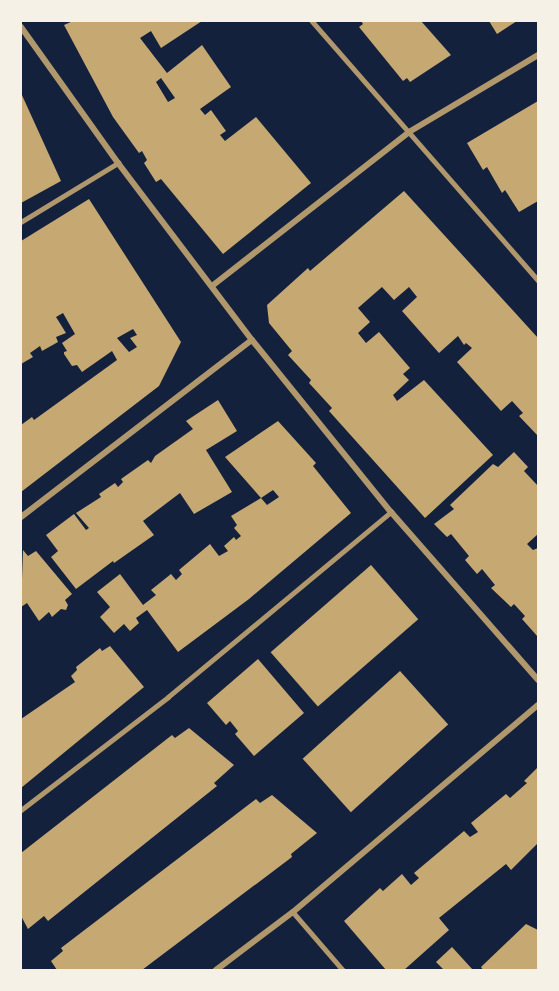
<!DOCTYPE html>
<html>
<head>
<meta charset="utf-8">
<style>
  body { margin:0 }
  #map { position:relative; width:559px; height:991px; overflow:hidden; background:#14213d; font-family:Rubik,sans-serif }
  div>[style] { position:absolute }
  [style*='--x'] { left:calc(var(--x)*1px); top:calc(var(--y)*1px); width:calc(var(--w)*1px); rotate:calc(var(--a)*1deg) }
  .building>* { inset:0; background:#c6a872; transform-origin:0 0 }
  .service>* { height:4.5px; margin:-2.25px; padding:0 2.25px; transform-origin:2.25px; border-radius:2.25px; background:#b1986c }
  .minor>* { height:6px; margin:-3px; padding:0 3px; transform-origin:3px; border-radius:3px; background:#b1986c }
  span { translate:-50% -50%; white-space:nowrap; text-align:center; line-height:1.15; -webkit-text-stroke:4.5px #f6f1e7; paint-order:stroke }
  .frame { position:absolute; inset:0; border:22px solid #f6f1e7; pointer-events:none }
</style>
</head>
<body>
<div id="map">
  <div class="building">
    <i style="clip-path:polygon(evenodd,73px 21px,202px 21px,161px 48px,151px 31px,140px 38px,167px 73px,202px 45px,231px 87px,200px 109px,205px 115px,211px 110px,226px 131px,220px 135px,225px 141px,256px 117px,311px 183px,223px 254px,161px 179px,156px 182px,144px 163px,147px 160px,142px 151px,139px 153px,113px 117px,64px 25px,73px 21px,161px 78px,175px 98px,168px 102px,156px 82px,161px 78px)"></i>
    <i style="clip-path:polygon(361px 21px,421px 21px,451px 55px,410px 82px,407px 78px,403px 81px,359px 27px,363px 24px)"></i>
    <i style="clip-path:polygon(489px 21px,517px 21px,497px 34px)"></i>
    <i style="clip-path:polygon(21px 93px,61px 181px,21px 203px)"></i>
    <i style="clip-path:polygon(538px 101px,538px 201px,519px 212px,505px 190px,502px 193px,487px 167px,483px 170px,467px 143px)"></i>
    <i style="clip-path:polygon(404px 191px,538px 338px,538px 436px,519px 416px,523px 413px,512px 401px,501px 411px,457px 362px,472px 348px,466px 343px,464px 345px,458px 336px,439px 353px,402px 311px,417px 297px,409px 287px,394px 300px,382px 287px,358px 308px,370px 322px,358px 333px,366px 343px,379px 332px,410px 368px,403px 374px,409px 380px,393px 395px,397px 401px,424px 380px,493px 455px,425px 518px,329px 411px,332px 408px,309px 383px,311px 380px,288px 355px,292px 351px,269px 323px,267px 305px,308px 268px,310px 271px)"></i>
    <i style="clip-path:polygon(evenodd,89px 199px,181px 342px,159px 386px,21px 492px,21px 425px,32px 417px,34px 420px,117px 360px,112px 351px,82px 372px,77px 365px,72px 366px,64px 354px,64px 352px,67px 351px,62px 343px,75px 334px,63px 313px,56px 317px,66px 333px,56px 337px,58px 342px,42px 351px,40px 346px,30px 353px,33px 357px,21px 364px,21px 241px,89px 199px,133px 329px,137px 335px,130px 338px,137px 347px,129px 352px,117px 338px,133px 329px)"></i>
    <i style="clip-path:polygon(218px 400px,237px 431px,206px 450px,232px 492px,194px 514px,180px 493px,143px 521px,154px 535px,114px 563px,113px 561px,76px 589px,51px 557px,58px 551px,46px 535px,74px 514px,86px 530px,89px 528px,76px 513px,101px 497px,99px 494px,115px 483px,118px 487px,123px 482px,121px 479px,148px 460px,151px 463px,155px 456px,193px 429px,186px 421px)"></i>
    <i style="clip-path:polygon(278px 421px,316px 463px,313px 466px,351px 513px,249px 599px,178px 652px,147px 610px,136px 618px,139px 623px,130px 631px,124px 624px,114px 633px,100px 617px,110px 607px,97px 592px,120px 574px,143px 605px,156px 595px,151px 590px,171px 574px,176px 580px,182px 574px,179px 570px,210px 544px,219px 556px,228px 551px,224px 546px,234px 537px,236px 540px,241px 536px,234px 528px,237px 525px,231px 516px,261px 498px,267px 505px,279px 497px,273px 490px,261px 498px,225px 457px)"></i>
    <i style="clip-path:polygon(514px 452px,528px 467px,524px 471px,538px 486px,538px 534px,527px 544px,533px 550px,538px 548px,538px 637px,522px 619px,525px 616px,514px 604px,511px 607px,491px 588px,495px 585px,482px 569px,477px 574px,465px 560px,469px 556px,451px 534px,447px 537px,434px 524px,454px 509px,450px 505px,493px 464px,498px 467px)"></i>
    <i style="clip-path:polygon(23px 550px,28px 556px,36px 551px,72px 594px,65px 600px,68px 605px,66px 610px,61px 609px,52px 617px,49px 612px,39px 621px,27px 603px,21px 607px)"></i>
    <i style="left:371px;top:565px;width:72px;height:133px;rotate:49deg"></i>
    <i style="clip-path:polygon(110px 646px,144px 687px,21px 788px,21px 719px,75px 682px,71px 676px,77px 670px,76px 667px,100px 648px,102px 651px)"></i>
    <i style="clip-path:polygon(258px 659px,304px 713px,254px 756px,235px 734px,238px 731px,230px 721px,226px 725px,207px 703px)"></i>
    <i style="left:400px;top:671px;width:72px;height:131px;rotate:48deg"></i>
    <i style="clip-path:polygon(189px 728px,234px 765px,214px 783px,217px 786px,48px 921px,44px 916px,28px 929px,21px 916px,21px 853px,172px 735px,175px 738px)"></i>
    <i style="clip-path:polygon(538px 767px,538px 843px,511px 870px,506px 864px,439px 918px,449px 930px,404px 970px,386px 970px,344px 921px,380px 888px,383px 891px,402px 874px,411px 885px,419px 878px,414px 873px,464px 831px,470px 837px,478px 832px,471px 823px,506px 794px,510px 798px,527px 783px,524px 781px)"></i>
    <i style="clip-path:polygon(272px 795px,317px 833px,291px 854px,292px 857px,142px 970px,57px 970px,51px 961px,63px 951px,61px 948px,256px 799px,260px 803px)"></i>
    <i style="clip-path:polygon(526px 924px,538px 930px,538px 970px,483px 970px,481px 967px)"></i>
    <i style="clip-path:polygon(452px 947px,473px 970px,444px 970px,436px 962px)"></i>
  </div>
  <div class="service">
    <i style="--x:312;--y:21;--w:344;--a:48.9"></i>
    <i style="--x:21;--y:222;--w:114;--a:-31.3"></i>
    <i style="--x:21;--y:810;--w:185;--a:-37.5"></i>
    <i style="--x:168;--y:697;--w:290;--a:-39.7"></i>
    <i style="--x:293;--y:912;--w:77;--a:49.2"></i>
  </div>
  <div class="minor">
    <i style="--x:21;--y:27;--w:167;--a:54.5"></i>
    <i style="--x:118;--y:163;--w:222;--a:52.9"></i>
    <i style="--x:252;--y:340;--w:221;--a:51.1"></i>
    <i style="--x:391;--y:512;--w:223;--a:48.8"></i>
    <i style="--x:212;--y:286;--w:250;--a:-38"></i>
    <i style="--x:409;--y:132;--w:150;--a:-30.8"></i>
    <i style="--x:21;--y:517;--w:291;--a:-37.5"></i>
    <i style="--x:216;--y:970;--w:96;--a:-37"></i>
    <i style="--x:293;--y:912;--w:321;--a:-40.2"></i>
  </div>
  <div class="frame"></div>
</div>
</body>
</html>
